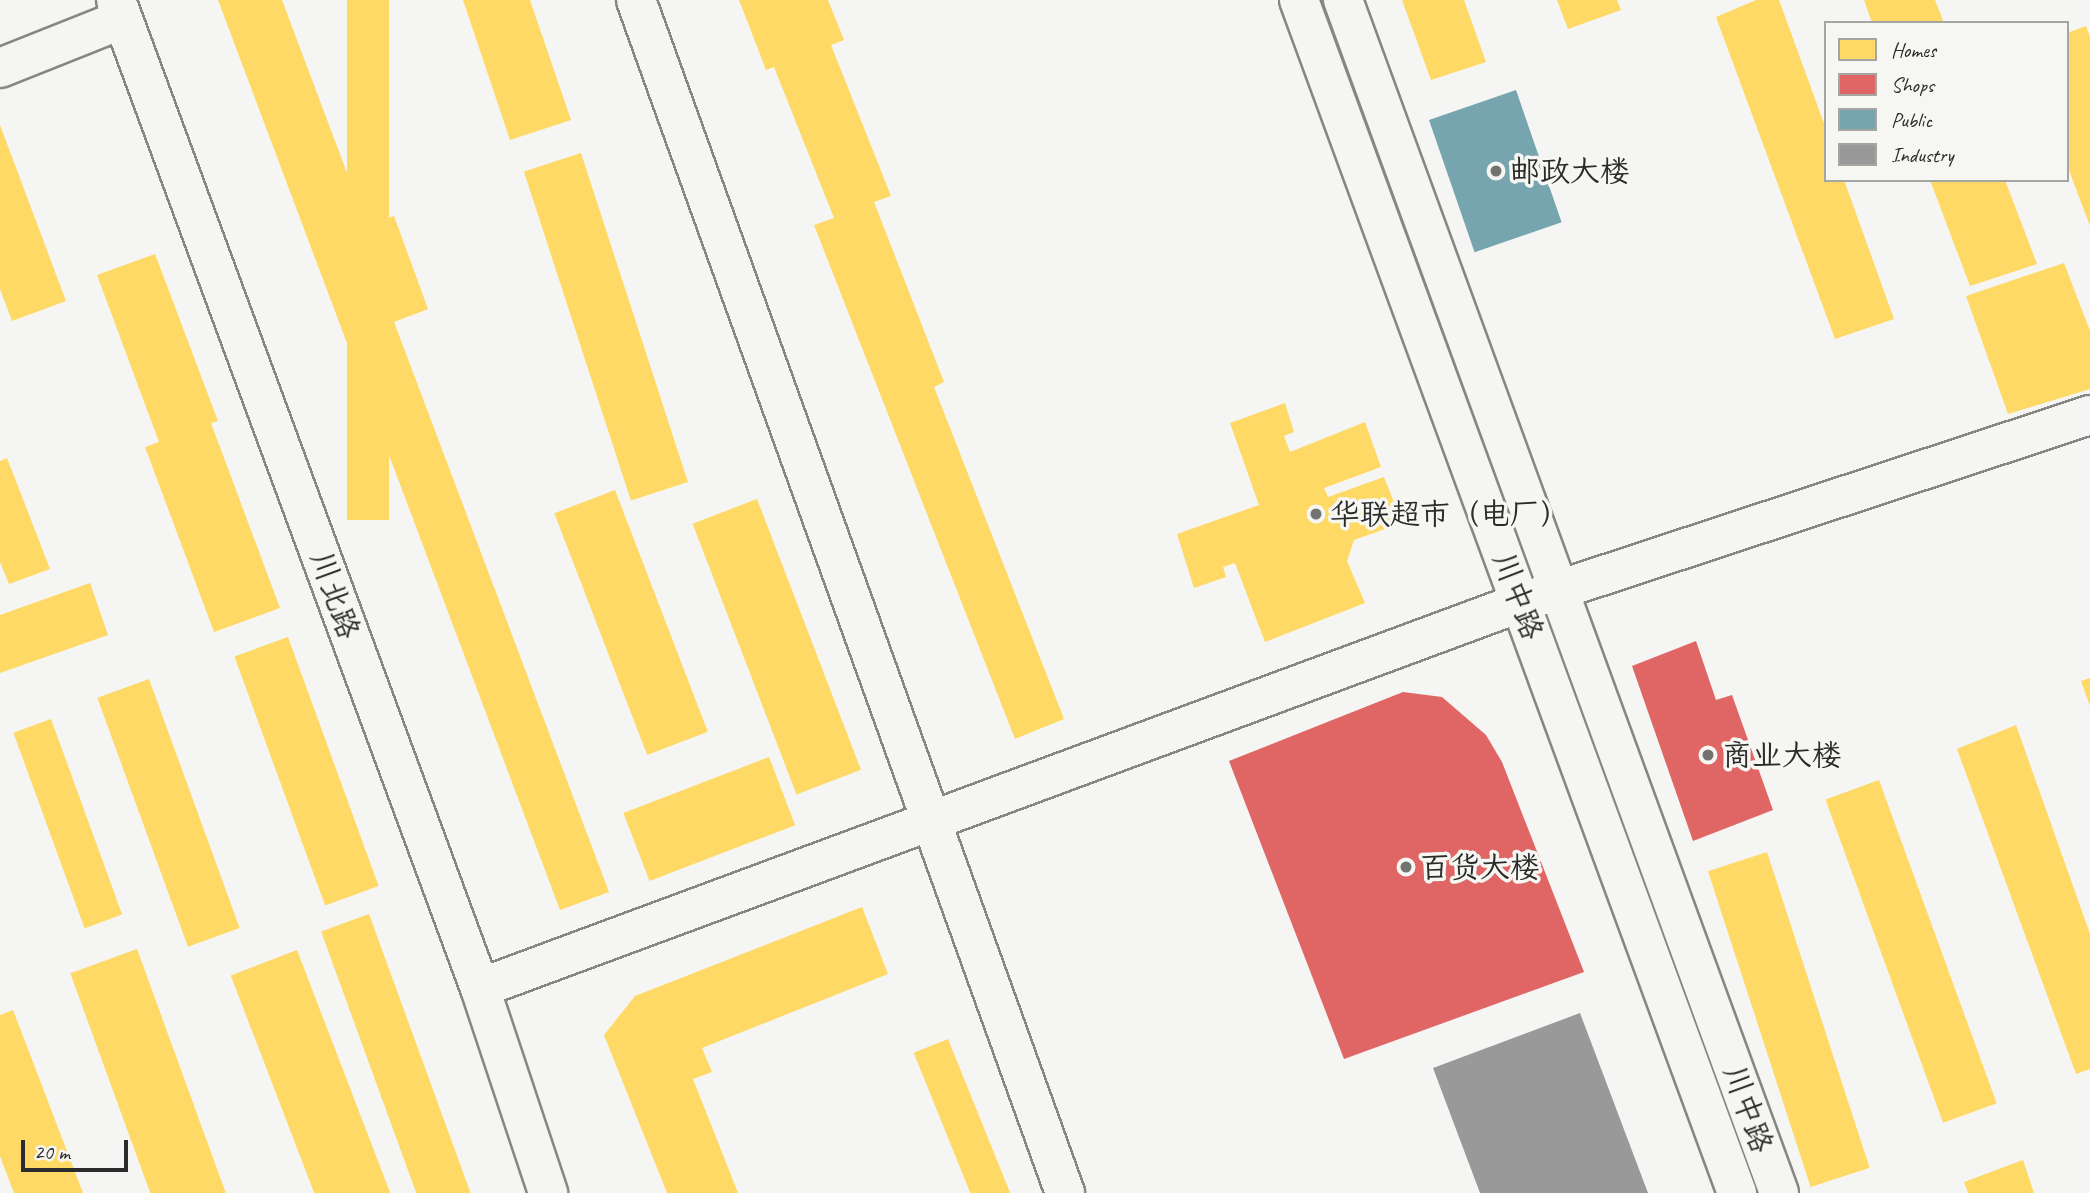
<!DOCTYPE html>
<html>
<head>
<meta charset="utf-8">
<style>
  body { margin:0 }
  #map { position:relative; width:2090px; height:1193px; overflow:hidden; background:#f5f5f3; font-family:Caveat,"LXGW WenKai TC",sans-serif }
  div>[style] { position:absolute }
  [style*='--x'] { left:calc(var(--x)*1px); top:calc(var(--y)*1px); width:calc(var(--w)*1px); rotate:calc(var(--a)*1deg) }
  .homes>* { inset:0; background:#ffd966; transform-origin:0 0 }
  .shops>* { inset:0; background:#e06666 }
  .public>* { inset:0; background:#76a5af; transform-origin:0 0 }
  .industry>* { inset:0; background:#999 }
  .roads { filter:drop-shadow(2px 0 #868685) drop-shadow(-2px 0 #868685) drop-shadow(0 2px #868685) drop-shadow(0 -2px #868685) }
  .street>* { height:38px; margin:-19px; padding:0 19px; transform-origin:19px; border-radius:19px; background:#f5f5f3 }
  .secondary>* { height:38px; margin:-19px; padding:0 19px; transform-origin:19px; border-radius:19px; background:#f5f5f3 }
  .primary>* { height:38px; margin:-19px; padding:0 19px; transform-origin:19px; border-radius:19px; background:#f5f5f3 }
  .dots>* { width:19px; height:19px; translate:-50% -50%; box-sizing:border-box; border:4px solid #f6f6f2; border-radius:50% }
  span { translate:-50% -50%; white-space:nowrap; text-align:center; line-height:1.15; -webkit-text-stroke:7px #f6f6f2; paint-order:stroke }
  .poi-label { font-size:30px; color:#2b2b2b }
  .left { translate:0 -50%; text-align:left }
  .street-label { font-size:30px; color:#2b2b2b }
  .legend { position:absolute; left:1824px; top:21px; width:245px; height:161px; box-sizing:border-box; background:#f6f6f2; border:2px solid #a5a5a2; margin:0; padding:9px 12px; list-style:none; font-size:21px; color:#2b2b2b }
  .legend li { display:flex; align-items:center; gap:14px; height:35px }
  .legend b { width:35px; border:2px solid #a5a5a2 }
  .scale { position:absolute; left:21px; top:1140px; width:107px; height:32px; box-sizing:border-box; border:4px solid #2b2b2b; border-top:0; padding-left:9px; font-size:21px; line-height:24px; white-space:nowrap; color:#2b2b2b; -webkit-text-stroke:5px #f6f6f2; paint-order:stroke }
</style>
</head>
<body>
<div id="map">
  <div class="homes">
    <i style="clip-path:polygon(218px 0,282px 0,367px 226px,394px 216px,428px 309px,394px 322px,609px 892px,560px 910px)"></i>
    <i style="left:347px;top:0;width:42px;height:520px"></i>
    <i style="clip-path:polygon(463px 0,530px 0,571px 120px,510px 140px)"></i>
    <i style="clip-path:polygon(739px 0,828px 0,844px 40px,831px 45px,891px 196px,874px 202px,944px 382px,934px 387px,1064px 719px,1015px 739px,814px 225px,834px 218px,774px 67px,766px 70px)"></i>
    <i style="clip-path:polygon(1402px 0,1464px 0,1486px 62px,1431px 80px)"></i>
    <i style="clip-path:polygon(1557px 0,1617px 0,1621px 10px,1568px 29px)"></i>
    <i style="clip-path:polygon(1756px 0,1779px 0,1826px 129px,1826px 180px,1844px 180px,1894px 319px,1835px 339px,1716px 17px)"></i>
    <i style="clip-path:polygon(1864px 0,1935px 0,1944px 23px,1872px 23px)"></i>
    <i style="clip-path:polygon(2086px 26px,2090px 37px,2090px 226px,2067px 165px,2067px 33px)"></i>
    <i style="clip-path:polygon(0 125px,66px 301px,12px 321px,0 289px)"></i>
    <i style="left:581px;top:153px;width:346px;height:60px;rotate:72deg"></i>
    <i style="clip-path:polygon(1930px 180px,2005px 180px,2037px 264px,1970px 286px)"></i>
    <i style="clip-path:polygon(155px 254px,218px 421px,211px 423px,280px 608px,214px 632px,145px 447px,159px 442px,97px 275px)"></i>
    <i style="clip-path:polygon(2064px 263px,2090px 331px,2090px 389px,2008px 414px,1966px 296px)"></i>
    <i style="clip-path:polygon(1285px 403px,1294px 432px,1284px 436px,1290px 452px,1365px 422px,1381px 467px,1324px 488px,1328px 497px,1384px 477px,1402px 523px,1354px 540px,1347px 561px,1365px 603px,1265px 642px,1235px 563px,1223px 567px,1226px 577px,1194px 588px,1177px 534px,1259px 505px,1230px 423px)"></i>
    <i style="clip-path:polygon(7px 458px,50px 569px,9px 584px,0 562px,0 461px)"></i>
    <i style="left:615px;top:490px;width:259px;height:65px;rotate:69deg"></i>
    <i style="left:757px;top:499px;width:290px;height:69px;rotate:69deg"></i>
    <i style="clip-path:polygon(90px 583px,108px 635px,0 673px,0 615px)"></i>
    <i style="left:288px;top:637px;width:265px;height:57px;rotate:70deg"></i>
    <i style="clip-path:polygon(2090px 678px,2090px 706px,2081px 681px)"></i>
    <i style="left:149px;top:679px;width:265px;height:55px;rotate:70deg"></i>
    <i style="left:51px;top:719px;width:208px;height:40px;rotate:70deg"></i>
    <i style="clip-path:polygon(2016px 725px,2090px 934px,2090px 1069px,2076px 1074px,1957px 749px)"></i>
    <i style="left:769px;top:757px;width:73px;height:156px;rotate:69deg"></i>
    <i style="left:1879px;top:780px;width:344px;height:57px;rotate:70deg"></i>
    <i style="left:1767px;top:852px;width:332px;height:62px;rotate:72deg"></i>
    <i style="clip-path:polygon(862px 907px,888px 974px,702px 1048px,712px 1072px,693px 1079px,738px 1193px,667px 1193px,604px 1035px,635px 996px)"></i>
    <i style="left:369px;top:914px;width:297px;height:51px;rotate:70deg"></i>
    <i style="left:137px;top:949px;width:259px;height:71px;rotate:70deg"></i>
    <i style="left:297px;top:950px;width:261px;height:71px;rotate:69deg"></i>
    <i style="clip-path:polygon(13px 1010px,83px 1193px,14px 1193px,0 1156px,0 1015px)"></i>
    <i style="left:948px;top:1039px;width:166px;height:37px;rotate:68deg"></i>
    <i style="clip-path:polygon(2023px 1160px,2034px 1193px,1968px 1193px,1964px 1182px)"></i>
  </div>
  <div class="shops">
    <i style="clip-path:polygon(1696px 641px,1716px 700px,1732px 695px,1773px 810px,1693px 841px,1632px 666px)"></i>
    <i style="clip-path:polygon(1403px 692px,1442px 697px,1486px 735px,1502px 762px,1584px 972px,1344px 1059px,1229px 761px)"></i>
  </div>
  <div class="public">
    <i style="left:1516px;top:90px;width:140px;height:92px;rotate:71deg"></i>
  </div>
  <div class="industry">
    <i style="clip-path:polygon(1580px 1013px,1648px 1193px,1480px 1193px,1433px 1068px)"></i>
  </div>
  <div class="roads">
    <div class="street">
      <i style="--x:0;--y:68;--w:132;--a:-21.7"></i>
      <i style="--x:480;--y:988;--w:1111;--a:-20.33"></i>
      <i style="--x:1522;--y:602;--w:598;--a:-18.22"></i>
    </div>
    <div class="secondary">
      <i style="--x:636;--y:0;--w:1268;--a:70.22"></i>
      <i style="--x:1299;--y:0;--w:1271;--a:69.84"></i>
      <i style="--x:1343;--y:0;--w:1270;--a:69.92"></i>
    </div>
    <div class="primary">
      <i style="--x:116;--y:0;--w:1053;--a:69.78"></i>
      <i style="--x:480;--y:988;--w:216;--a:71.6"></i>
    </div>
  </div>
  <div class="dots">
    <i style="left:1496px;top:171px;background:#727271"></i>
    <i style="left:1316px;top:514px;background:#727271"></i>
    <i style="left:1708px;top:755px;background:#727271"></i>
    <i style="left:1406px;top:867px;background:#727271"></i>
  </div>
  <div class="poi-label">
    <span class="left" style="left:1510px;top:171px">邮政大楼</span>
    <span class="left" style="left:1330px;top:514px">华联超市（电厂）</span>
    <span class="left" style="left:1722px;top:755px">商业大楼</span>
    <span class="left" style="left:1420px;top:867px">百货大楼</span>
  </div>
  <div class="street-label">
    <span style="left:335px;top:595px;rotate:70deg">川北路</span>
    <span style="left:1518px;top:596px;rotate:69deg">川中路</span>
    <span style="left:1748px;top:1109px;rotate:70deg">川中路</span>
  </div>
  <ul class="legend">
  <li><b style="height:19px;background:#ffd966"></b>Homes</li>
  <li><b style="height:19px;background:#e06666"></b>Shops</li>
  <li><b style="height:19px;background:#76a5af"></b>Public</li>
  <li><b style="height:19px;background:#999"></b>Industry</li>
  </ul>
  <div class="scale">20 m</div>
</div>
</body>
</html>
